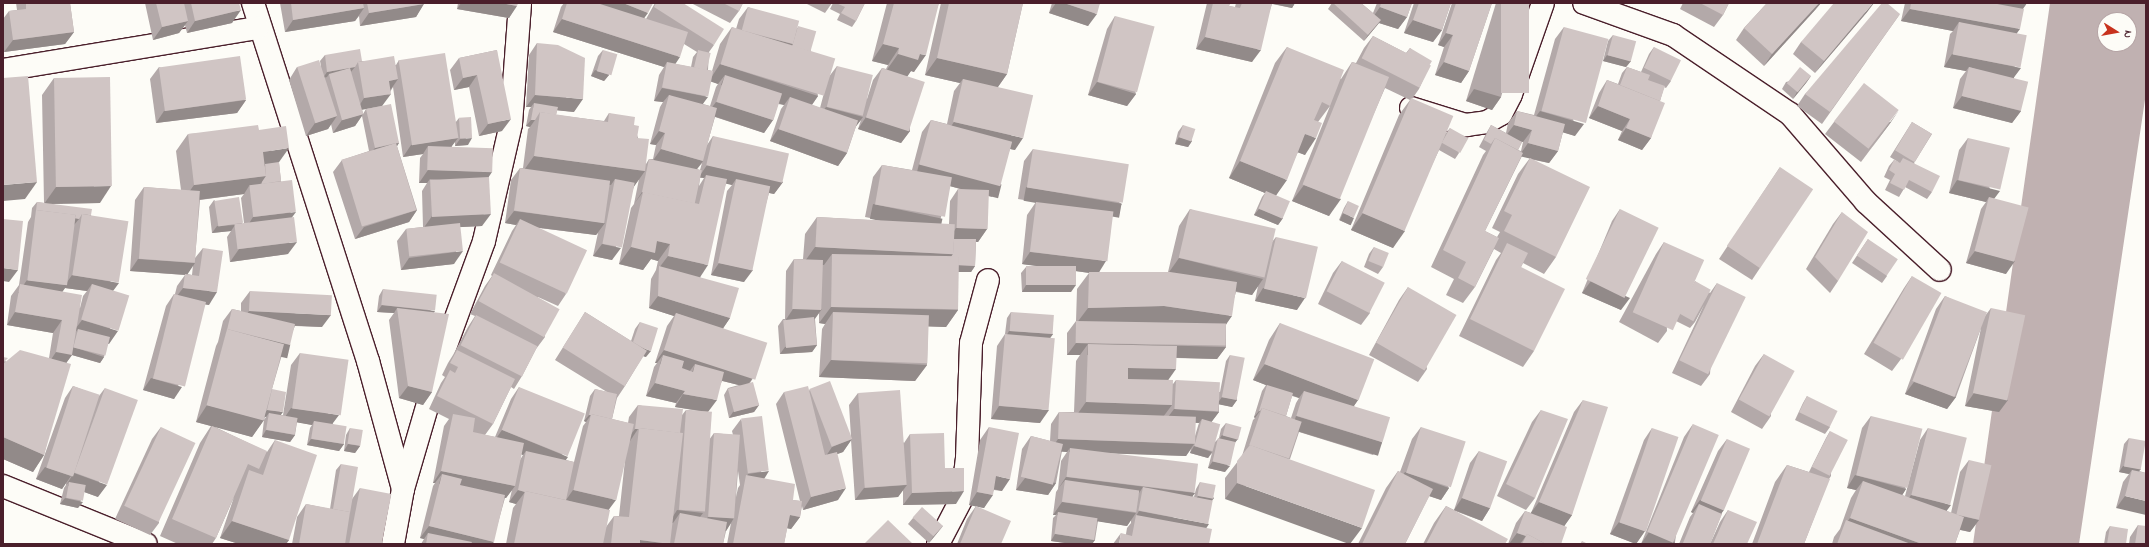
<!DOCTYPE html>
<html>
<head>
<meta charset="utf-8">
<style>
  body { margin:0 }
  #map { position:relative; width:2149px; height:547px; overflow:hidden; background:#fdfcf7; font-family:"Indie Flower",sans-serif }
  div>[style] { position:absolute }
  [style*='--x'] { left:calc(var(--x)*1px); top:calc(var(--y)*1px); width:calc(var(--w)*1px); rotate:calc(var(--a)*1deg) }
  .water>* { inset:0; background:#c0b1b1 }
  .roads { filter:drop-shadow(1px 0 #4a1f2b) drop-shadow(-1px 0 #4a1f2b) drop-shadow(0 1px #4a1f2b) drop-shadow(0 -1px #4a1f2b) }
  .street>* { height:22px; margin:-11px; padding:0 11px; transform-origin:11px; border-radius:11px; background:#fdfcf7 }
  .wall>* { inset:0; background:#b3a9a9 }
  .shaded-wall>* { inset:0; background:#928a89; transform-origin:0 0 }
  .building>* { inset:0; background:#d0c5c4; transform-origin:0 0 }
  span { translate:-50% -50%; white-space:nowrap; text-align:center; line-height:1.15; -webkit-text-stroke:3.5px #fdfcf7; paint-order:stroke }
  .frame { position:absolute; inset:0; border:4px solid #4a1f2b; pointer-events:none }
  .north { position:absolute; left:2097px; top:12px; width:40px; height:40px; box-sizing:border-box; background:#fdfcf7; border:1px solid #b5a4a5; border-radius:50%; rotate:101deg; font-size:11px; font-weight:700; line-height:16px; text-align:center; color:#4a1f2b }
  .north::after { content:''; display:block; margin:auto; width:14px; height:18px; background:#c8321e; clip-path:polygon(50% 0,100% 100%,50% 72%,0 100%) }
</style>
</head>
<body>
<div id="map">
  <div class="water">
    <i style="clip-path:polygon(evenodd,2050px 3px,2146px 3px,2146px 93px,2079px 544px,1973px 544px,2050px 3px,2105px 20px,2129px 20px,2129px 44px,2105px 44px,2105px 20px)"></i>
  </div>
  <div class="roads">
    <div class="street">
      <i style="--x:253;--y:3;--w:376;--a:72.2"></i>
      <i style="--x:368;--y:361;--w:133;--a:74.7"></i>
      <i style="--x:403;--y:489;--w:56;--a:100.3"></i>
      <i style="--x:1584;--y:3;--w:95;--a:19.8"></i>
      <i style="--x:1673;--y:35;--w:141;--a:34"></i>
      <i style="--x:1790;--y:114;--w:116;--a:49.2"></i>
      <i style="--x:1866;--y:202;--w:100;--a:42.6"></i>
      <i style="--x:3;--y:70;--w:258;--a:-9.4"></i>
      <i style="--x:1411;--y:108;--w:58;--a:17.2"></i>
      <i style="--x:1466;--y:125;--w:21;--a:-8"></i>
      <i style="--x:1487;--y:122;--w:16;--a:-30"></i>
      <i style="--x:1501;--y:114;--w:22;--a:-63"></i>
      <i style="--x:1511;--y:94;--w:96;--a:-70.6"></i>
      <i style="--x:3;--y:486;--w:154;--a:22.1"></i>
      <i style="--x:403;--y:489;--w:139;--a:-73.7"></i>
      <i style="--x:442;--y:356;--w:122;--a:-69.9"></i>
      <i style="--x:484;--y:241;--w:120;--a:-77"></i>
      <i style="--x:511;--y:124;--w:121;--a:-85.7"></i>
      <i style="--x:938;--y:544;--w:52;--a:-62.4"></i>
      <i style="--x:962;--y:498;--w:40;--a:-82.9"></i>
      <i style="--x:967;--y:458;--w:115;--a:-88"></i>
      <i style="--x:971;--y:343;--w:65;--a:-74.9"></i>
    </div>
  </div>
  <div class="wall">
    <i style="clip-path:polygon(16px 3px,70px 3px,74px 32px,65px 44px,4px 52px,3px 45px,3px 19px,9px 11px,17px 10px)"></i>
    <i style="clip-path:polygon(145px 3px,239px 3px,232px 23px,187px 33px,185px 25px,179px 33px,153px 40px)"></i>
    <i style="clip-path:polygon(280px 3px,424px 3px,416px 17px,360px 26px,359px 16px,355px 21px,285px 32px)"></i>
    <i style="clip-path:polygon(458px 3px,518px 3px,509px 18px,457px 9px)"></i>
    <i style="clip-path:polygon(evenodd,564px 3px,653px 3px,644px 18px,646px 19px,655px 3px,683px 3px,714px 45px,709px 52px,708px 70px,712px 71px,720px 44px,732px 27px,736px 29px,739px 19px,748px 7px,798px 28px,811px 51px,818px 96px,812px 105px,820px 108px,828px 78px,837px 66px,867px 99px,873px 80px,882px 68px,886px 69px,888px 65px,872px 61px,887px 3px,939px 3px,914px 72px,911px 71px,907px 76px,910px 131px,901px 143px,858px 129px,861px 120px,856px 126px,847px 153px,838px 166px,770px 141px,781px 109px,784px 105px,778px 104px,773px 120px,764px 133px,715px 117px,707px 145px,713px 136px,783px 182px,774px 194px,769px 193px,744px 282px,711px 275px,727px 191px,732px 185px,726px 183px,700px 277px,730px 318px,723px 328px,755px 375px,750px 383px,759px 405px,754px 412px,729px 418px,724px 395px,728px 388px,739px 385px,722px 381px,708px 411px,709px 440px,714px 433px,733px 435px,732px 431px,741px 419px,764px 479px,793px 500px,800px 501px,776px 404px,784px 392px,809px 391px,810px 389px,851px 437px,849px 405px,858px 393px,904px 443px,910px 434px,945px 468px,956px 504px,903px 505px,903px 490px,898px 497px,855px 500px,851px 440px,843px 452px,837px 454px,838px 500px,803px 510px,802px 506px,800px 517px,791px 529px,787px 528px,784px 544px,727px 544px,731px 523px,726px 531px,723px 544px,506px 544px,513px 508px,516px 504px,509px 502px,512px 490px,506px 498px,505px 498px,492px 544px,421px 544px,424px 539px,420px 538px,433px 486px,435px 483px,433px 483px,444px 426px,449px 419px,429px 409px,441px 383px,445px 377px,442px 375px,448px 363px,453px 355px,468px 327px,475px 316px,470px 314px,485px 286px,492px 276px,491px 275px,512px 231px,516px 225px,505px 223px,511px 180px,520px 168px,523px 168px,528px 129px,530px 127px,526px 126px,529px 110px,531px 107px,526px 107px,529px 55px,537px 43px,574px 112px,557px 110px,556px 115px,604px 121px,609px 113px,634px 125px,646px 164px,649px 159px,653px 159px,656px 145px,650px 144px,660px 107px,663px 102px,654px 101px,659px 75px,664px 67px,553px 32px,561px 7px,564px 3px,684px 44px,697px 52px,693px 57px,691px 67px,675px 64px,684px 44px,564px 3px,711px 81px,718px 84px,716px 87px,710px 106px,703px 104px,711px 81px,564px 3px,702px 163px,700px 170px,697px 169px,702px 163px,564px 3px,700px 178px,704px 178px,699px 186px,700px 178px,564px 3px,639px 179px,634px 204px,631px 208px,619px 264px,643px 270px,651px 259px,658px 261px,656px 270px,651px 279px,649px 308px,674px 316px,667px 326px,655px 363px,657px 363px,654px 367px,646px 396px,676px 403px,675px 407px,699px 411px,686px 410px,682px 415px,638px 405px,629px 417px,628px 423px,612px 419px,617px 398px,625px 386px,643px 356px,646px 357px,640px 322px,635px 329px,631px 341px,585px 312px,577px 325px,555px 360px,607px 392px,595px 389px,590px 396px,584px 421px,586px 422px,583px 426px,574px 462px,566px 460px,519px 387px,511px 399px,495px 437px,485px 435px,493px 424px,511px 387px,514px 389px,522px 376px,536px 349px,545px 337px,538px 297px,558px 306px,566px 294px,539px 228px,596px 235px,598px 233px,593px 256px,612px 260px,634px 186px,639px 179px,564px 3px,521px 454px,523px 455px,520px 460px,521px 454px,564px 3px,625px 460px,619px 516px,614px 516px,606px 527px,609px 509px,625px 460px,564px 3px,738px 471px,740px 485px,738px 488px,736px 497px,738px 471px)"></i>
    <i style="clip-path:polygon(691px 3px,743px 3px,739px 11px,730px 23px)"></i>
    <i style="clip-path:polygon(805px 3px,832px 3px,825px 13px)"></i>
    <i style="clip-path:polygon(833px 3px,865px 3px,856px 21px,852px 27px,837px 20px,840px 14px,830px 9px)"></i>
    <i style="clip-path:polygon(evenodd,941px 3px,1023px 3px,1007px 74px,998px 87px,1015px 150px,1010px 149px,992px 197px,988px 196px,987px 229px,978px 242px,976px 242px,975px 266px,971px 272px,958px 272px,958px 310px,946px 327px,928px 326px,927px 365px,915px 381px,819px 377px,822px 329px,825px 324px,819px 323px,819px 313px,815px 319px,817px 345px,812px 352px,780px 354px,778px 326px,783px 319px,785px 319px,786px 271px,794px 259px,803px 259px,805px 234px,817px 217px,885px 221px,865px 217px,873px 177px,882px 165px,912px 170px,922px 132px,931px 120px,947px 124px,954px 91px,960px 83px,925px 75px,941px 3px,950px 186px,960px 189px,958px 189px,950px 201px,949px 224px,939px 224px,950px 186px)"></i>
    <i style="clip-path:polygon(1052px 3px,1100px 3px,1088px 26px,1049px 13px)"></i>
    <i style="clip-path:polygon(1207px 3px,1230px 3px,1229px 6px,1235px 7px,1236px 3px,1295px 3px,1292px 8px,1272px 4px,1252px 62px,1196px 49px)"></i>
    <i style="clip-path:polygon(1332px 3px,1361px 3px,1373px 13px,1377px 3px,1412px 3px,1407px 17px,1398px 29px,1379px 23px,1364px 41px,1328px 9px)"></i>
    <i style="clip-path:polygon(1414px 3px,1451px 3px,1442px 30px,1433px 42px,1404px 33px)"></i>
    <i style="clip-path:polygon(1452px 3px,1492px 3px,1469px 71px,1461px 83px,1435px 75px,1444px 47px,1438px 45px)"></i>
    <i style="clip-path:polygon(1496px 3px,1529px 3px,1501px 97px,1492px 110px,1466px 101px)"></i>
    <i style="clip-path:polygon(1683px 3px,1729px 3px,1723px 15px,1714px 27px,1680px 9px)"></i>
    <i style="clip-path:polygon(1767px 3px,1821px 3px,1815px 10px,1764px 66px,1736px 40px,1744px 28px)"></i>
    <i style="clip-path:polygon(1905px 3px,2027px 3px,2023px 9px,2017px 33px,2014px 78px,2021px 111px,2012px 123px,1953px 108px,1960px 79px,1966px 71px,1944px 67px,1950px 34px,1953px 31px,1901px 21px)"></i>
    <i style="clip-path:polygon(1868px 11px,1815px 73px,1793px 54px,1801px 42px)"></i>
    <i style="clip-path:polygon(1900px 14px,1822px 124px,1797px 106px,1805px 94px)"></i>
    <i style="clip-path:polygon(1115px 16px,1136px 94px,1127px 106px,1088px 95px,1107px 29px)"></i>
    <i style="clip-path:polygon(evenodd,1564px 27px,1575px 136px,1563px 132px,1558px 151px,1549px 163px,1534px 160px,1556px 257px,1544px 274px,1523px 263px,1521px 267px,1534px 351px,1523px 367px,1459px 336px,1496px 260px,1501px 253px,1494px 249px,1475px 287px,1463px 303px,1446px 295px,1454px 279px,1431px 267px,1483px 155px,1486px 151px,1479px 147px,1487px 132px,1491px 125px,1506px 133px,1508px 123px,1517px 111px,1534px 115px,1555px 39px,1564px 27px,1522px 142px,1523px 142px,1521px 151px,1518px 150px,1522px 142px,1564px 27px,1522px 156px,1530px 158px,1518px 174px,1492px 228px,1500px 232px,1497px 237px,1485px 231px,1522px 156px)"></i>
    <i style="clip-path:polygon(1613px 35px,1631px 61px,1626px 67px,1603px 61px,1608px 41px)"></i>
    <i style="clip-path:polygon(1373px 36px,1406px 53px,1410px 48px,1429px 66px,1419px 89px,1412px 99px,1446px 133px,1450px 128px,1459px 153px,1455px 159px,1439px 150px,1393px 248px,1351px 230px,1399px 115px,1410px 100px,1385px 88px,1329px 216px,1292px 201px,1340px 81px,1330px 106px,1318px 122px,1305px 155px,1298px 152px,1276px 195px,1283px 218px,1278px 225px,1254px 215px,1262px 197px,1265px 193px,1229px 178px,1275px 63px,1287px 47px,1341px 79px,1352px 62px,1356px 63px,1364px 48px)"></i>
    <i style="clip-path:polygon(1654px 47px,1671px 81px,1666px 88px,1664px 87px,1660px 101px,1651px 138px,1642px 150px,1618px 140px,1622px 131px,1589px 118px,1599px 93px,1607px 80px,1618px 84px,1622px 73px,1627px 67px,1641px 72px,1649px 54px)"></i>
    <i style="clip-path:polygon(497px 50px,502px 131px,479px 136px,469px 87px,454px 90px,450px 70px,459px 58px)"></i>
    <i style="clip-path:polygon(603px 50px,609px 75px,604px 81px,591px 76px,598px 56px)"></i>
    <i style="clip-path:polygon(evenodd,325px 55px,362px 61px,396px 65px,399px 60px,455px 123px,459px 118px,468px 145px,455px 146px,455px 141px,451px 146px,489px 177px,482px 226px,460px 227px,454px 264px,401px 270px,397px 241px,406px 229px,423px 227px,422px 191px,427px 183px,419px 183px,420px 158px,423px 154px,403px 157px,393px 87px,382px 106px,399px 143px,397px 146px,417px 210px,409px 222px,355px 239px,333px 172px,342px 160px,369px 151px,362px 116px,355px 126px,333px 133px,331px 124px,328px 129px,306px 136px,289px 80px,297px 67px,321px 66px,320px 61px,325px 55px,380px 106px,366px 109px,363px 114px,362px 109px,380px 106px)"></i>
    <i style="clip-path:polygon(159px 67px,246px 100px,237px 113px,156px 123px,150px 79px)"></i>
    <i style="clip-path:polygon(1811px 76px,1806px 83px,1793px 99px,1782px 89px,1786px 82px)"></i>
    <i style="clip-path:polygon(evenodd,54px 78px,100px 203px,52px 204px,91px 215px,113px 290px,109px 344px,108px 343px,104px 357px,100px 363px,72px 355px,67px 362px,44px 455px,33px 472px,3px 459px,3px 357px,6px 362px,49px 358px,53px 333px,7px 325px,11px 296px,19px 285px,28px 222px,31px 217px,32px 208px,37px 202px,44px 203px,42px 95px,54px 78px,65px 288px,87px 291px,83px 296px,80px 308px,62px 292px,65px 288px)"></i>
    <i style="clip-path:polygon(1834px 122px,1891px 122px,1861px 162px,1825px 134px)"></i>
    <i style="clip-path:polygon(1912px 122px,1932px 134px,1914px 163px,1932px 192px,1927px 199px,1905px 187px,1899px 197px,1885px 190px,1890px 180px,1884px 177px,1889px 166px,1894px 160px,1900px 163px,1890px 157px)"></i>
    <i style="clip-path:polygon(1183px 125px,1192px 141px,1188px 147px,1175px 144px,1178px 132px)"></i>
    <i style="clip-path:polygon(evenodd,259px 130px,279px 163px,281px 181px,292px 217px,288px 254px,230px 262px,227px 237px,231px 231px,212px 233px,209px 207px,214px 200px,243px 224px,244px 223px,241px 198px,244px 194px,200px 200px,195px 258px,203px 248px,209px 305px,205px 304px,174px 399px,143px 390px,166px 306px,174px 294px,175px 294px,177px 286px,185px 275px,130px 271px,135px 200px,144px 187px,181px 190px,176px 151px,188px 134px,259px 130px,193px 265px,192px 275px,187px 274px,193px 265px)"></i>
    <i style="clip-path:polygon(1968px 138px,1994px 198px,2006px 274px,1966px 263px,1981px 209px,1986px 202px,1949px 193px,1959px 150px)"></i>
    <i style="clip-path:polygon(evenodd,1033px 149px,1122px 204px,1113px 216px,1112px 216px,1099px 272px,1168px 272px,1179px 226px,1190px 209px,1272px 242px,1276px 237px,1297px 310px,1255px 301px,1258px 286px,1252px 295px,1236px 292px,1226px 325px,1226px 347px,1217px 359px,1176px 358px,1168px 380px,1173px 384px,1176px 380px,1220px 392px,1226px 361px,1230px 355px,1237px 400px,1232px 407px,1219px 404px,1219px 412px,1211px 422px,1215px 442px,1219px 438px,1221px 429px,1226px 423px,1238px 439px,1235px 442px,1225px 472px,1208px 468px,1212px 453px,1208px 458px,1190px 453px,1191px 449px,1186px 456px,1107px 453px,1195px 493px,1192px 496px,1194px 497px,1196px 489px,1200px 482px,1214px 498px,1119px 544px,1126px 534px,1127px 528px,1131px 523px,1131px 520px,1127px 526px,1098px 521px,1095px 540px,1092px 544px,1072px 544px,1051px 541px,1053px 518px,1056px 515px,1053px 515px,1056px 492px,1058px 489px,1061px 461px,1067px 452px,1062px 451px,1056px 483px,1048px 495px,1016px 490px,1022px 449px,1031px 436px,1050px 441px,1051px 424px,1059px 412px,1074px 412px,1076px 361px,1080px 355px,1067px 355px,1067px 333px,1076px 321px,1077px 289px,1089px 273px,1076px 271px,1071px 292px,1022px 292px,1021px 273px,1026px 267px,1039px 266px,1022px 264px,1027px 215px,1036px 202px,1018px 199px,1024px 161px,1033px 149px,1195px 423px,1199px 423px,1198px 426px,1195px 436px,1195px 423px)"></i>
    <i style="clip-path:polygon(1780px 167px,1760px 268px,1752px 280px,1719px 259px)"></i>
    <i style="clip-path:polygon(1348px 201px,1350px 225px,1339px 220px,1344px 208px)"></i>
    <i style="clip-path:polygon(1620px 209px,1621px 310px,1582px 293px,1612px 221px)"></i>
    <i style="clip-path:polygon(1842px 212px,1838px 281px,1830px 293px,1806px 269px,1833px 224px)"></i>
    <i style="clip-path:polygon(1868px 239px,1887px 276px,1882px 283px,1852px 263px)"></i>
    <i style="clip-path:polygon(1664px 242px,1667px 331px,1658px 343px,1619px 322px,1656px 254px)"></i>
    <i style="clip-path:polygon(1374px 247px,1383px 267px,1378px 274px,1364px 267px,1369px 254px)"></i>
    <i style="clip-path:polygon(1342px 261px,1370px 313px,1361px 325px,1318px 304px,1333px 273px)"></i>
    <i style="clip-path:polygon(1912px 276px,1901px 359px,1892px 371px,1864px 354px,1904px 288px)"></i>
    <i style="clip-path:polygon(1695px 281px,1710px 293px,1717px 283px,1710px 374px,1701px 386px,1672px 373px,1704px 305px,1695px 322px,1690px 328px,1674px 320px,1691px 288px)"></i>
    <i style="clip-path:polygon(1408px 287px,1427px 369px,1418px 382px,1369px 355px,1399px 300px)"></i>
    <i style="clip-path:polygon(383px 289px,434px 312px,432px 392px,423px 405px,399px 398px,389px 320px,394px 313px,377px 312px,379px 296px)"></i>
    <i style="clip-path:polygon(250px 291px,322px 327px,295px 326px,281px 358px,272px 389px,281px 415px,283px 415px,291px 365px,300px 353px,333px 424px,344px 444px,339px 451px,307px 445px,310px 428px,312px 425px,297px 422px,295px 435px,290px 442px,262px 437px,264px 420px,266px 417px,265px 417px,264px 420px,252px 437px,213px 426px,267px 452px,275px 440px,289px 540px,286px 544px,239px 544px,220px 538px,234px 497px,216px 538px,212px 544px,178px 544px,160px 536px,200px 443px,211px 426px,196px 422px,216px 346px,218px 342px,223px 321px,232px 309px,241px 311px,241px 303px)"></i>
    <i style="clip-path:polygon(1945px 296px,1985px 316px,1991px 308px,2008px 400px,1999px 412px,1965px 406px,1981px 328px,1956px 397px,1947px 409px,1905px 394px,1936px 309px)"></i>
    <i style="clip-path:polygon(1011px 312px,1053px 334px,1050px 338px,1040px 423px,991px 419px,997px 346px,1005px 334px,1007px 318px)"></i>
    <i style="clip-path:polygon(evenodd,1280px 323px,1358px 400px,1354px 406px,1382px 443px,1373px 455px,1299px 432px,1290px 459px,1225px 499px,1225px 478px,1242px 456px,1253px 420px,1255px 418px,1254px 417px,1262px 391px,1266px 385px,1253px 380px,1269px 340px,1280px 323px,1292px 396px,1299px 398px,1296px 403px,1291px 418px,1286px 416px,1292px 396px)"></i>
    <i style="clip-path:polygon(1764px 354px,1771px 416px,1762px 429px,1731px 412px,1755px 366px)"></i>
    <i style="clip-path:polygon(73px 386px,99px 396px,105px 388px,98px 497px,84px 492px,78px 508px,60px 504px,64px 488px,66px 485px,66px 483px,62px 489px,36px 479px,65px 398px)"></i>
    <i style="clip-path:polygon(1807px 396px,1830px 427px,1825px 434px,1795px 420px,1803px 403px)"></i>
    <i style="clip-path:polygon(1583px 400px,1572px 515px,1564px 526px,1561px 544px,1508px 544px,1516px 523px,1525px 511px,1531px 513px,1574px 412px)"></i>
    <i style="clip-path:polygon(1541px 410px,1535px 498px,1526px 510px,1497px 496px,1532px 422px)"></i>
    <i style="clip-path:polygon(1871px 416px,1906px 489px,1902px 495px,1905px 496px,1920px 440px,1928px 428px,1947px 511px,1951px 513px,1960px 472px,1969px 460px,1979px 520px,1970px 532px,1960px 530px,1955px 544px,1832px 544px,1834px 537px,1840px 529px,1851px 498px,1856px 490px,1847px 488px,1862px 428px)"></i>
    <i style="clip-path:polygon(1693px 424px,1675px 542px,1674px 544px,1641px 544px,1684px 437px)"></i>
    <i style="clip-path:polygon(161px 427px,159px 523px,150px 535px,115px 519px,152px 439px)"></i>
    <i style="clip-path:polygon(989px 427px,1002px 491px,994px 490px,984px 508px,969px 505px,980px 440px)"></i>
    <i style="clip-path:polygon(1421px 427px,1449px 488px,1441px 500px,1429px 496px,1405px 544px,1358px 544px,1386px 488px,1398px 471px,1400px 472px,1412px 439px)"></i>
    <i style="clip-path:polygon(350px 428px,360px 446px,355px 453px,344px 451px,346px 435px)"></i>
    <i style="clip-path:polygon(1652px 428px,1645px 531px,1636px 544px,1610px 534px,1644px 440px)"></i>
    <i style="clip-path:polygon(1830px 431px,1831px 476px,1829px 479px,1804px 544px,1752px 544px,1775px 482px,1787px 465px,1809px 472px,1826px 438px)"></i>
    <i style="clip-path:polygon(2129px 438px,2139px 471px,2146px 473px,2116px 508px,2123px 482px,2129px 474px,2119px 472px,2124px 444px)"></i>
    <i style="clip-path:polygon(1727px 439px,1722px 513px,1710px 544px,1679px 544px,1690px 517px,1693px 513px,1691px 512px,1718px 451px)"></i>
    <i style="clip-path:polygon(1479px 451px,1490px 508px,1482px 521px,1455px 511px,1505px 544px,1423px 544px,1434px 523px,1446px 506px,1454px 510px,1470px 463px)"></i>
    <i style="clip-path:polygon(341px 464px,352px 499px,360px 488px,383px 544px,292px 544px,297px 517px,306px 504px,330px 509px,336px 470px)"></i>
    <i style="clip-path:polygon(976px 506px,1001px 544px,957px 544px,967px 519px)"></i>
    <i style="clip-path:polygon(1728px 510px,1747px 544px,1710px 544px,1720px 522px)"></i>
    <i style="clip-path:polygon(913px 518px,943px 526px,929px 543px,908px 524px)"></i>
    <i style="clip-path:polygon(2138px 525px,2146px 544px,2129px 544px,2130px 537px)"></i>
    <i style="clip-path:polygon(2110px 526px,2126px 544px,2104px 544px,2106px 532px)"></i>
    <i style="clip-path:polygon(1121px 533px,1119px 544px,1113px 544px)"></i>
  </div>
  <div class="shaded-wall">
    <i style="clip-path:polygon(461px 3px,501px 3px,517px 6px,509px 18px,457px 9px)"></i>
    <i style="clip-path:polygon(585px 3px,623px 3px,648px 13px,639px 25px)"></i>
    <i style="clip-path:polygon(1056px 3px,1064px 3px,1097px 14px,1088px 26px,1049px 13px)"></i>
    <i style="clip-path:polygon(1269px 3px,1295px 3px,1292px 8px)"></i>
    <i style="clip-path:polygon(1819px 3px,1821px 3px,1815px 10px,1764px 66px,1772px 54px)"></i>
    <i style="clip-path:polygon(1873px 3px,1874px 3px,1868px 11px,1815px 73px,1824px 61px)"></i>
    <i style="clip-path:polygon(1934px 3px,2027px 3px,2016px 18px)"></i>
    <i style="clip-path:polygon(424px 4px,416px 17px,360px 26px,369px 13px)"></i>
    <i style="clip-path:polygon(1380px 7px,1407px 17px,1398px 29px,1379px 23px,1364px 41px,1368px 35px,1371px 20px)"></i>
    <i style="clip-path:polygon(364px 8px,355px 21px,285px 32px,293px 20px)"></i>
    <i style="clip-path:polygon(1910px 9px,2020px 29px,2011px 41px,1959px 22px,1953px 31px,1901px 21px)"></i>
    <i style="clip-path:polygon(241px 10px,232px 23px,187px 33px,195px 21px)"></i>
    <i style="clip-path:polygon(562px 19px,680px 57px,672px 69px,667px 62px,664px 67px,553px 32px)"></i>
    <i style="clip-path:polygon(1413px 20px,1442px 30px,1433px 42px,1404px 33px)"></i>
    <i style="clip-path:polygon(188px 21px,179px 33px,153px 40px,162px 27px)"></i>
    <i style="clip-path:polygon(741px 31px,793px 44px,785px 57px)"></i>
    <i style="clip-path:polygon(74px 32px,65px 44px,4px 52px,13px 40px)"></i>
    <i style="clip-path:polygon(1446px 33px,1453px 35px,1444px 47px,1438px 45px)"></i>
    <i style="clip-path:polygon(1205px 37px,1261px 50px,1252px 62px,1196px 49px)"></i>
    <i style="clip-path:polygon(883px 44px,899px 48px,888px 65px,872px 61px)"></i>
    <i style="clip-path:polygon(898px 54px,920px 54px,926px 55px,914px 72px,911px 71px,907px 77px,886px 71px)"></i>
    <i style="clip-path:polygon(1952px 54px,2021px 68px,2012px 80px,1969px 67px,1966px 71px,1944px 67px)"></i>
    <i style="clip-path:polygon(1607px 55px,1631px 61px,1626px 67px,1603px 61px)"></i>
    <i style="clip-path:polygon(937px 58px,1007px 74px,995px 91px,963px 79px,960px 83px,925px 75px)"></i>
    <i style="clip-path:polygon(1444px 62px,1469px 71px,1461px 83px,1435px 75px)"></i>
    <i style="clip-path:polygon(720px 64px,818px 96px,806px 113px,790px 97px,784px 105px,721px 85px,725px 75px,718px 84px,709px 81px)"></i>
    <i style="clip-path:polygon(355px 67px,350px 73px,329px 74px,327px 77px,323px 78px,327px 72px)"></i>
    <i style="clip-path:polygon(595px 70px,609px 75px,604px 81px,591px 76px)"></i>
    <i style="clip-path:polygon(477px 75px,469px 87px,454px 90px,463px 78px)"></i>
    <i style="clip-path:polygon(1811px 76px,1806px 83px,1793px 99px,1797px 92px)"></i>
    <i style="clip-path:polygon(398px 79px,389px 92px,389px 81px)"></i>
    <i style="clip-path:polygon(1097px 82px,1136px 94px,1127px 106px,1088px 95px)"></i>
    <i style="clip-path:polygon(662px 88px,708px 97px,699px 109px,669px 95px,663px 102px,654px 101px)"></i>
    <i style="clip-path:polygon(1474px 89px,1501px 97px,1492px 110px,1466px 101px)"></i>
    <i style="clip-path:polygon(391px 94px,382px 106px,356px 111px,364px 98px)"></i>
    <i style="clip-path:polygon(535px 95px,583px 99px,574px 112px,533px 108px,534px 103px,531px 107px,526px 107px)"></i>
    <i style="clip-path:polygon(1962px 96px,2021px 111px,2012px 123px,1953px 108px)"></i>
    <i style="clip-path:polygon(246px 100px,237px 113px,156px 123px,164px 111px)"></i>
    <i style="clip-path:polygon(716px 102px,773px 120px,764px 133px,707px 114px)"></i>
    <i style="clip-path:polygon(1598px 106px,1630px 119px,1622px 131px,1589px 118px)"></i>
    <i style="clip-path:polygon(826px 107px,863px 117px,854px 129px,817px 119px)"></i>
    <i style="clip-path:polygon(1899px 110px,1891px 122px,1861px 162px,1870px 150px)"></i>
    <i style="clip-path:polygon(1540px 111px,1584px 124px,1575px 136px,1531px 123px)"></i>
    <i style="clip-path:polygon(363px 114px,355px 126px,333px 133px,342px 120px)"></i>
    <i style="clip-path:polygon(337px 116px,328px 129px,306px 136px,315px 123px)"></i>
    <i style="clip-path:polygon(866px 117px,910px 131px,901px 143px,858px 129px)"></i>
    <i style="clip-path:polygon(511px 119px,502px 131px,479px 136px,488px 124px)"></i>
    <i style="clip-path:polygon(531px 120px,535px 120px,530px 127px,526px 126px)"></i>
    <i style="clip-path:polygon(954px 122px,1023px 138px,1015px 150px,945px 135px)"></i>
    <i style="clip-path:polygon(1514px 125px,1532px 130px,1523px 142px,1505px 137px)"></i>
    <i style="clip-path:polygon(1626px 128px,1651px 138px,1642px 150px,1618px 140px)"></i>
    <i style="clip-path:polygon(778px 129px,847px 153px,838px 166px,770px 141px)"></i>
    <i style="clip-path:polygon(659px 131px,665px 133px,656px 145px,650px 144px)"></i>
    <i style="clip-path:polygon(1305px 134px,1316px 138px,1305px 155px,1294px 151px)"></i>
    <i style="clip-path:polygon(1179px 137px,1192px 141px,1188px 147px,1175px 144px)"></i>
    <i style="clip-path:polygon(458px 138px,449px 150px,428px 146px,423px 154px,403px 157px,411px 145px)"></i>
    <i style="clip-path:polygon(472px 138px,468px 145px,455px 146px,460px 139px)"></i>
    <i style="clip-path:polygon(399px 143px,395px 149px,370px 154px,375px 148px)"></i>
    <i style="clip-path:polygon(1528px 143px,1558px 151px,1549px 163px,1519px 156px)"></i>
    <i style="clip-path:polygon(289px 148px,277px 165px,260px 167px,263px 152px)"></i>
    <i style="clip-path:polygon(661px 149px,703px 161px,694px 173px,652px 162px)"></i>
    <i style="clip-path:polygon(534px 156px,645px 171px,633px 188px,615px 179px,611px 185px,522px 173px)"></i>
    <i style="clip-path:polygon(1240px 161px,1287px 180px,1275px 197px,1266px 191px,1265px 193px,1229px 178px)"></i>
    <i style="left:919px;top:164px;width:85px;height:14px;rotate:14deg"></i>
    <i style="clip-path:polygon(707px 165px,783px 182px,774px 194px,735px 185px,736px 179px,732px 185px,705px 179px,706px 175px,704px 178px,699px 177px)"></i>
    <i style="clip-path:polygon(428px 170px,492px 172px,484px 184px,430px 179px,427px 183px,419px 183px)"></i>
    <i style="clip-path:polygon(266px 176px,255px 192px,249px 186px,244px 194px,182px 202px,194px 185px)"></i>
    <i style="clip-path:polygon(1957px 180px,2000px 191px,1991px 203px,1989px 197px,1986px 202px,1949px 193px)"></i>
    <i style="clip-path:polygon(37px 182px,25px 199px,3px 201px,3px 185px)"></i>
    <i style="clip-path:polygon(1304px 185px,1341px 199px,1329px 216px,1292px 201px)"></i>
    <i style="clip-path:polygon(111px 186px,100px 203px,44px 204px,56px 187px)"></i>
    <i style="left:1026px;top:187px;width:97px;height:14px;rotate:10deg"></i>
    <i style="clip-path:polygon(642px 192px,643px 192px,634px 204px)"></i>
    <i style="left:873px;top:204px;width:71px;height:15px;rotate:12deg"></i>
    <i style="clip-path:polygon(1259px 209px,1283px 218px,1278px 225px,1254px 215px)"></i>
    <i style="clip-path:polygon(417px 210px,409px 222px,355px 239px,364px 227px)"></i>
    <i style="clip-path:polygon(514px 211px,605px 223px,596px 235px,517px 225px,520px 219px,516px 225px,505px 223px)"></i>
    <i style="clip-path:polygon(296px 212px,287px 224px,245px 230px,253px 217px)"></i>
    <i style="clip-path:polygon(36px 213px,79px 219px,74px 225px)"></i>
    <i style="left:1343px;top:213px;width:12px;height:8px;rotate:24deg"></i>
    <i style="clip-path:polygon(1363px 213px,1405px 231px,1393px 248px,1351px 230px)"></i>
    <i style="clip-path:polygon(491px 214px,482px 226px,423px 229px,432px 216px)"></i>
    <i style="clip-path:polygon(235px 225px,231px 231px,212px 233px,217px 226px)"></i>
    <i style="clip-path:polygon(956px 228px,987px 229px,978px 242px,948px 240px)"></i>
    <i style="clip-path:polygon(657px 241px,670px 244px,658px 261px,651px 259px,643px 270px,619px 264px,631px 247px)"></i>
    <i style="clip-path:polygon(297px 242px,288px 254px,230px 262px,239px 249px)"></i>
    <i style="clip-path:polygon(602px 244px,621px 248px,612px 260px,593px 256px)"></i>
    <i style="clip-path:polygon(815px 247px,953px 254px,941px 271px,832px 254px,824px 265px,803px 264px)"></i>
    <i style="clip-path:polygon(463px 251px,454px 264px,401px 270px,409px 258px)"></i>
    <i style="clip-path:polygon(1975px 251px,2015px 261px,2006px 274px,1966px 263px)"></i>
    <i style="clip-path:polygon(1030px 252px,1106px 261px,1098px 274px,1022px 264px)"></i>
    <i style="clip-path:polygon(668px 256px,708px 265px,697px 282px,659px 268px)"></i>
    <i style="clip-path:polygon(1179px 258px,1263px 279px,1252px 295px,1167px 275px)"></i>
    <i style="clip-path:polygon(138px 259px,195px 263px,187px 275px,130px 271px)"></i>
    <i style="clip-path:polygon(719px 263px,753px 270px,744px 282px,711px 275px)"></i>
    <i style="clip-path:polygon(950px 265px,975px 266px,971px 272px,946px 272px)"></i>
    <i style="clip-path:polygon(3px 268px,18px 270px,9px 282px,3px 281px)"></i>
    <i style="clip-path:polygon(72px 275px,119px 283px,110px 295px,92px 284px,87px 291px,65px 288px,58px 298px,18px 293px,27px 280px,65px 285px)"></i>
    <i style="clip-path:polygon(1591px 281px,1630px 298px,1621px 310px,1582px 293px)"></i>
    <i style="clip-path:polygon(1026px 285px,1076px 285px,1071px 292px,1022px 292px)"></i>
    <i style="clip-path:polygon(183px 288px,217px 292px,209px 305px,174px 300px)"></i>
    <i style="clip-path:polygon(1263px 288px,1305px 298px,1297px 310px,1255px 301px)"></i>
    <i style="clip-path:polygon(658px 296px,730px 318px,722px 330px,676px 313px,674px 316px,649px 308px)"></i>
    <i style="clip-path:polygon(382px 305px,435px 311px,431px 317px,397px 308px,394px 313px,377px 312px)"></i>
    <i style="clip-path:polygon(1164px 306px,1232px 316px,1220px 333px,1152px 323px,1076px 324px,1088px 308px)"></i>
    <i style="clip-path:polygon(831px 307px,958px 310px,946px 327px,833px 324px,833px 312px,825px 324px,819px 323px)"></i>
    <i style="clip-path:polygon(793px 309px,822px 309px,813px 321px,785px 321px)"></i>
    <i style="clip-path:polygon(249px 311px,331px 315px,322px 327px,240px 323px)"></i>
    <i style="clip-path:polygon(15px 312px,62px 320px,53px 333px,7px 325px)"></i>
    <i style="clip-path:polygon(82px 320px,118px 331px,109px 344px,77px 334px,78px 329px,75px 333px,73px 332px)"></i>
    <i style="left:227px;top:330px;width:65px;height:14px;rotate:13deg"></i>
    <i style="clip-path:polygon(1009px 331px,1053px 334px,1048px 341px,1005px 338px)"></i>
    <i style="clip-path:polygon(1076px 343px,1226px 347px,1217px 359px,1087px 355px,1088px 344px,1080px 355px,1067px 355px)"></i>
    <i style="clip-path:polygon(632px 344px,651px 351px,646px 357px,628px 351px)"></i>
    <i style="clip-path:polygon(817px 345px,812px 352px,780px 354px,785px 347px)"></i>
    <i style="clip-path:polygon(73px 347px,104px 357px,100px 363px,72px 355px,63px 367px,48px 364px,56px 352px)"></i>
    <i style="clip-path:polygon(664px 350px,755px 375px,746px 387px,692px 373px,695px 364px,689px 372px,660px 364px,663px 355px,657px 363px,655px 363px)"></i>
    <i style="clip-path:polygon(831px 360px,927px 365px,915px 381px,819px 377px)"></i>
    <i style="clip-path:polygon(1265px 364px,1358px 400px,1346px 417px,1304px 391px,1299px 398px,1253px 380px)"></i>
    <i style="clip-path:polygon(1128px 368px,1176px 369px,1164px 386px,1117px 384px)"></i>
    <i style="clip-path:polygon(151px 378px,182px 387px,174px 399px,143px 390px)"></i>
    <i style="clip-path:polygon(1914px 382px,1956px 397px,1947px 409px,1905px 394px)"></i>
    <i style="clip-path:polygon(655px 383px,685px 391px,676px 403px,646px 396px)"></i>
    <i style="clip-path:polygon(408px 386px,432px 392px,423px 405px,399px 398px)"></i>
    <i style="clip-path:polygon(1974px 393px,2008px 400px,1999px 412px,1965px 406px)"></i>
    <i style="clip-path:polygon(683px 394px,717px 400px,708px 412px,675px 407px)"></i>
    <i style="clip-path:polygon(1222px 397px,1237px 400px,1232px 407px,1217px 404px)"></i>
    <i style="clip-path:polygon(1086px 402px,1172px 405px,1160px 421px,1074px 419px)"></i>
    <i style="clip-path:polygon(207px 405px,264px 420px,252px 437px,196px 422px)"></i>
    <i style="clip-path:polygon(759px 405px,754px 412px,729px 418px,733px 412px)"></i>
    <i style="clip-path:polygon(999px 406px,1049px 410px,1040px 423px,991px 419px)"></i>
    <i style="clip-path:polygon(291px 408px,339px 415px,330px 427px,314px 421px,312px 425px,283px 420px)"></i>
    <i style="clip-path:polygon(1174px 409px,1219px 412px,1210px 424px,1202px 419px,1199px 423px,1165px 421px)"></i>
    <i style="clip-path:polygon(267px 410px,283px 412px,278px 419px,269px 413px,266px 417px,263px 416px)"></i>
    <i style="clip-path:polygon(1259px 411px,1260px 411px,1255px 418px,1254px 417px)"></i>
    <i style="clip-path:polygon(589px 415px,591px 415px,586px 422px,584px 421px)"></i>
    <i style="left:1296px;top:416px;width:90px;height:14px;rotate:17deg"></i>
    <i style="clip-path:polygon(635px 429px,638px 429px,630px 441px,626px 441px)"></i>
    <i style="clip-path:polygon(266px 430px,295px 435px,290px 442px,262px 437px)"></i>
    <i style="clip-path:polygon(502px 430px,568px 457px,559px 470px,526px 451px,523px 455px,493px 443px)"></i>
    <i style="clip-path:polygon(1222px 435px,1238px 439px,1233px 445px,1218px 441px)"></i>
    <i style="clip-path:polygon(3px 437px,44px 455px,33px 472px,3px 459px)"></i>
    <i style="clip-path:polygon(311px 439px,344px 444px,339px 451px,307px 445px)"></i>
    <i style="clip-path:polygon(852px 439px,843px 452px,824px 459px,832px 447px)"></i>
    <i style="clip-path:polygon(1058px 439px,1194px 444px,1186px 456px,1069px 452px,1070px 448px,1067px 452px,1050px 451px)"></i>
    <i style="clip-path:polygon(348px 444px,360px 446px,355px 453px,344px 451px)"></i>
    <i style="clip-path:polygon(1194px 446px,1212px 452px,1208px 458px,1190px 453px)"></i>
    <i style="clip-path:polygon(1213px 461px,1230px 466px,1225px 472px,1208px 468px)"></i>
    <i style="clip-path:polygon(2123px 466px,2141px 469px,2136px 475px,2132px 470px,2129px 474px,2119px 472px)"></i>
    <i style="clip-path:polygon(45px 467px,71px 476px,62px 489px,36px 479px)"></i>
    <i style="clip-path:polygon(441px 471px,515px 486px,506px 498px,439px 484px,442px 474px,435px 483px,433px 483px)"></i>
    <i style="clip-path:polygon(769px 471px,761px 484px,746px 478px,748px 474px)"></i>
    <i style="clip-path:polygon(1405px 472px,1449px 488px,1441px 500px,1396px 485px)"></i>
    <i style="clip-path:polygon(74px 473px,107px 485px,98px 497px,68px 486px,69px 482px,66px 485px)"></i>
    <i style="clip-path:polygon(1855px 475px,1906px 489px,1898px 502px,1863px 481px,1856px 490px,1847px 488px)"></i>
    <i style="clip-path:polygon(996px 476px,1010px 479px,1002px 491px,988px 488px)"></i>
    <i style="clip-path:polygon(1066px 477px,1195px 493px,1186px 505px,1143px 487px,1135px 499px,1065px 480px,1058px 489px)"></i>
    <i style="clip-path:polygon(1025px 478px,1056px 483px,1048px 495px,1016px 490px)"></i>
    <i style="clip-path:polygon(1237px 483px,1362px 528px,1350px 544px,1349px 544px,1225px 499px)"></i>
    <i style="clip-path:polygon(907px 485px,898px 497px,855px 500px,864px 488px)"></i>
    <i style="clip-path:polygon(846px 488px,838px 500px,803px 510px,811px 497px)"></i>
    <i style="clip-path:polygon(518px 490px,525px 492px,516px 504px,509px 502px)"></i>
    <i style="clip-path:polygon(573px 490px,616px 500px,607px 512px,566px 500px)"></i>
    <i style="clip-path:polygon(964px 491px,956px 504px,903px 505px,912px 493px)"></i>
    <i style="clip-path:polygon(977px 492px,993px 495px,984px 508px,969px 505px)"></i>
    <i style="clip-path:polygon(1911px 495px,1951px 505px,1942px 517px,1902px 508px)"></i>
    <i style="clip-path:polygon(1198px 496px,1214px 498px,1209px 505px,1194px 502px)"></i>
    <i style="clip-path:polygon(2125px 496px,2146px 501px,2146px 515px,2116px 508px)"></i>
    <i style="clip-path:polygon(65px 498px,83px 502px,78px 508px,60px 504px)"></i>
    <i style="clip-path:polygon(1462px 498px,1490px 508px,1482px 521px,1454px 510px)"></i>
    <i style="clip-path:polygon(1700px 500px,1724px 510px,1715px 522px,1699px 504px,1693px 513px,1691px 512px)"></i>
    <i style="clip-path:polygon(1062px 502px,1136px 513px,1127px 526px,1057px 515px,1058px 512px,1056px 515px,1053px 515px)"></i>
    <i style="clip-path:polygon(1539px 502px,1572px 515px,1563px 528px,1530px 514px)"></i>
    <i style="clip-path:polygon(677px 510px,703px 513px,694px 525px,680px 513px,673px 523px,669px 523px)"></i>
    <i style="clip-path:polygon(1139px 511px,1209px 524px,1201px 536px,1136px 516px)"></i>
    <i style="clip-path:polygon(790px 515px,800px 517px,791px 529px,781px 527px)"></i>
    <i style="clip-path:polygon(1957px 515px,1979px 520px,1970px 532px,1948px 527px)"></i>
    <i style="clip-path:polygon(708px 517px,734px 518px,726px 531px,699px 529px)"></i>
    <i style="clip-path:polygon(1850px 518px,1922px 544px,1863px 544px,1844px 526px)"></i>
    <i style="clip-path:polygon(232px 521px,289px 540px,286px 544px,239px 544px,220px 538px)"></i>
    <i style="clip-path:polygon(1619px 522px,1645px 531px,1636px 544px,1610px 534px)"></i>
    <i style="clip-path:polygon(429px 526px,494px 542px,492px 544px,444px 544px,428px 533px,424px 539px,420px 538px)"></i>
    <i style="clip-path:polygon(943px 526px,938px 532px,929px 543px,933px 537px)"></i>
    <i style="clip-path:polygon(1649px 532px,1675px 542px,1674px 544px,1641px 544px)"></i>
    <i style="clip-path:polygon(1517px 533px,1526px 536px,1520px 544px,1509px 544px)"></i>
    <i style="clip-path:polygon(1055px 534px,1095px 540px,1092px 544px,1072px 544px,1051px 541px)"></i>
    <i style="clip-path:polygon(640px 540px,670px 544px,638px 544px)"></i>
  </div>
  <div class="building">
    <i style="clip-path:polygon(26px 3px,70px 3px,74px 32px,13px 40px,9px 11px,26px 9px)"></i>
    <i style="clip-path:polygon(156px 3px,184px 3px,188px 21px,162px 27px)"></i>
    <i style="clip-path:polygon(191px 3px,239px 3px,241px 10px,195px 21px)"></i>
    <i style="clip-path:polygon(291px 3px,363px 3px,364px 8px,293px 20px)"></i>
    <i style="clip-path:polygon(367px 3px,424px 3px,424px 4px,369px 13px)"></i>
    <i style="clip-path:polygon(501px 3px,518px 3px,517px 6px)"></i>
    <i style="clip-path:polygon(567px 3px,597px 3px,688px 32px,680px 57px,562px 19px)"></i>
    <i style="clip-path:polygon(623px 3px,653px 3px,648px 13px)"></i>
    <i style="clip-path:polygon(656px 3px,683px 3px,724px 29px,714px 45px,654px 7px)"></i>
    <i style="clip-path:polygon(723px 3px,743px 3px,739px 11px)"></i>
    <i style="clip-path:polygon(836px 3px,865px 3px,856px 21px,841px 13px,845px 7px)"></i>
    <i style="clip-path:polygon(894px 3px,939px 3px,926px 55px,920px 54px,918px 60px,898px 54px,899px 48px,883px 44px)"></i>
    <i style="clip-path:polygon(949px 3px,1023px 3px,1007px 74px,937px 58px)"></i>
    <i style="clip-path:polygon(1064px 3px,1100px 3px,1097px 14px)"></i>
    <i style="clip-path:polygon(1213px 3px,1230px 3px,1229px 6px,1240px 8px,1242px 3px,1272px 3px,1261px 50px,1205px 37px)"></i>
    <i style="clip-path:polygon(1333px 3px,1361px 3px,1381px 20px,1368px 35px)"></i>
    <i style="clip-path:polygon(1381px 3px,1412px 3px,1407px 17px,1380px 7px)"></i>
    <i style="clip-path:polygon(1419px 3px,1451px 3px,1442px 30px,1413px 20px)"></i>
    <i style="clip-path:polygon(1456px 3px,1492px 3px,1469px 71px,1444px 62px,1453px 35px,1446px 33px)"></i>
    <i style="left:1501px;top:3px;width:28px;height:90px"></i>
    <i style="clip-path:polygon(1700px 3px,1729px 3px,1723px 15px)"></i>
    <i style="clip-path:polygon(1767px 3px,1819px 3px,1772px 54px,1744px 28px)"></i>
    <i style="clip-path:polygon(1834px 3px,1873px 3px,1824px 61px,1801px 42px)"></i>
    <i style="clip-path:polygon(1882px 3px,1887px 3px,1900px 14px,1830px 112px,1805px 94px)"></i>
    <i style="clip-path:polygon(1911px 3px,1992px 3px,2024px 9px,2020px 29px,1910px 9px)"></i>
    <i style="left:748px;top:7px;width:53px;height:24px;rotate:15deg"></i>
    <i style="left:1115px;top:16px;width:41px;height:68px;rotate:15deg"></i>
    <i style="left:1959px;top:22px;width:69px;height:33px;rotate:11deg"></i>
    <i style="left:798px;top:26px;width:19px;height:21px;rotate:16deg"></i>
    <i style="left:732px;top:27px;width:108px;height:39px;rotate:17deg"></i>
    <i style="left:1564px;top:27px;width:46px;height:87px;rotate:15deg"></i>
    <i style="left:1613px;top:35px;width:24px;height:21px;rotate:15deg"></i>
    <i style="left:1373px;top:36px;width:65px;height:25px;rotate:27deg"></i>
    <i style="clip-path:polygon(537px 43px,558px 45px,585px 58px,583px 99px,535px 95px)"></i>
    <i style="clip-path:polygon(1287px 47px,1344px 70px,1330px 106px,1322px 102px,1314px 120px,1322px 123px,1316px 138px,1305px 134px,1287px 180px,1240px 161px)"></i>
    <i style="left:1654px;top:47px;width:30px;height:23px;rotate:26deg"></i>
    <i style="clip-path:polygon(1410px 48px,1432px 61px,1429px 66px,1406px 54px)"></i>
    <i style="clip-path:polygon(360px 49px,362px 61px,358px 62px,355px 67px,327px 72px,325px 55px)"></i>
    <i style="clip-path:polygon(497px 50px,511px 119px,488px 124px,477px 75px,463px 78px,459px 58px)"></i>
    <i style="left:603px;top:50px;width:15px;height:22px;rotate:16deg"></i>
    <i style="left:698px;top:50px;width:13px;height:18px;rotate:13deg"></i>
    <i style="left:445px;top:53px;width:86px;height:47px;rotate:81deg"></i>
    <i style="left:240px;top:56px;width:44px;height:82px;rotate:82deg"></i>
    <i style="clip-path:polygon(394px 56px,398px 79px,389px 81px,391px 94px,364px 98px,358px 62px)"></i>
    <i style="left:319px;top:60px;width:59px;height:23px;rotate:72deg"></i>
    <i style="left:667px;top:62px;width:47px;height:26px;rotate:11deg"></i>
    <i style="left:1352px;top:62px;width:40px;height:132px;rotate:22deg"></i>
    <i style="left:837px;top:66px;width:37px;height:42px;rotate:14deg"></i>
    <i style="clip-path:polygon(1627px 67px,1650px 75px,1648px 80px,1665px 86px,1660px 101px,1620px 85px)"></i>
    <i style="left:1800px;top:67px;width:14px;height:21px;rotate:39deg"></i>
    <i style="left:1969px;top:67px;width:61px;height:30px;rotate:14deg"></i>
    <i style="left:350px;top:68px;width:48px;height:22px;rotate:74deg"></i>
    <i style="left:882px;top:68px;width:45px;height:52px;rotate:18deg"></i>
    <i style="left:725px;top:75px;width:60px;height:28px;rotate:18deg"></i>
    <i style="clip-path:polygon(28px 76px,37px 182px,3px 185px,3px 78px)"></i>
    <i style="left:110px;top:77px;width:109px;height:56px;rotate:89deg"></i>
    <i style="left:963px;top:79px;width:72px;height:44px;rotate:13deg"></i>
    <i style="clip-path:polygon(1607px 80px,1665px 103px,1651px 138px,1626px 128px,1630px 119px,1598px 106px)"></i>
    <i style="left:1864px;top:83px;width:44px;height:49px;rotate:38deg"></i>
    <i style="clip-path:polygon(669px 95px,717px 108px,703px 161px,661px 149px,665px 133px,659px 131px)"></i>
    <i style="left:790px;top:97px;width:72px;height:34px;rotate:19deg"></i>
    <i style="left:1411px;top:98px;width:46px;height:125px;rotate:23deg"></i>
    <i style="clip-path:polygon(534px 103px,558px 107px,556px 115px,540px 112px,535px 120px,531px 120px)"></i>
    <i style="clip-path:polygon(391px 104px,399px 143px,396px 143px,375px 148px,366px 109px)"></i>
    <i style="clip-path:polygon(1517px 111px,1565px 124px,1558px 151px,1528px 143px,1532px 130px,1514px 125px)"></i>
    <i style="clip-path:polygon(540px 112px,608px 122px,609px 113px,635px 117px,634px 125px,639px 126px,637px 138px,649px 139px,645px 171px,534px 156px)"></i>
    <i style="left:471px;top:117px;width:21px;height:12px;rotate:87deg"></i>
    <i style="left:931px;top:120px;width:84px;height:46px;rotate:15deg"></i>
    <i style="left:1912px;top:122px;width:23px;height:33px;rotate:31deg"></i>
    <i style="clip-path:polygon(258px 125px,259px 130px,286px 126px,289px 148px,263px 152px,266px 176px,194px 185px,188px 134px)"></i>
    <i style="left:1183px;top:125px;width:13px;height:13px;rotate:18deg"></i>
    <i style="clip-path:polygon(1491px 125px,1522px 142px,1518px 150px,1495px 138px,1491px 144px,1484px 140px)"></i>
    <i style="left:1450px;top:128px;width:21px;height:17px;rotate:29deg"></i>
    <i style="left:713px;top:136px;width:78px;height:30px;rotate:13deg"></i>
    <i style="clip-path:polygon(1495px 138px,1523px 153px,1485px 231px,1499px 238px,1475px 287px,1458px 278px,1466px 262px,1443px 250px)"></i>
    <i style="left:1968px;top:138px;width:43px;height:43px;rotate:13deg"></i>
    <i style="left:396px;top:143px;width:70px;height:57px;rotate:73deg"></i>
    <i style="left:428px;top:146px;width:65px;height:24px;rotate:2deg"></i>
    <i style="left:1033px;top:149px;width:97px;height:39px;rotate:9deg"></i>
    <i style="clip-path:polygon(1530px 158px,1590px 187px,1556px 257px,1504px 231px,1512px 215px,1504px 211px)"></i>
    <i style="clip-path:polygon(1903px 158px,1940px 176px,1932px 192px,1909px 180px,1904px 190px,1890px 183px,1895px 174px,1889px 170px,1894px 160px,1900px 163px)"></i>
    <i style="left:649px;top:159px;width:54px;height:34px;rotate:12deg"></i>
    <i style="clip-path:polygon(279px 162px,281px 181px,262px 184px,262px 182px,266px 176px,265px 164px)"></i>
    <i style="left:882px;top:165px;width:71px;height:40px;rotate:10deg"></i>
    <i style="left:1780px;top:167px;width:40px;height:95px;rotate:34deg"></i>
    <i style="left:520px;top:168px;width:91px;height:43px;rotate:8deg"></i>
    <i style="clip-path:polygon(706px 175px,727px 179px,708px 265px,668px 256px,670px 244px,657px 241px,655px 253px,631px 247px,643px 192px,699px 204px)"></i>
    <i style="left:489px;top:177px;width:37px;height:59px;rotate:87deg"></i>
    <i style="left:615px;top:179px;width:20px;height:66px;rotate:11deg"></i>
    <i style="left:736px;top:179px;width:35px;height:86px;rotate:12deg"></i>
    <i style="left:292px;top:180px;width:32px;height:43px;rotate:83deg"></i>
    <i style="left:144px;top:187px;width:56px;height:72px;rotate:4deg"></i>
    <i style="left:958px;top:189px;width:31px;height:39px;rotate:2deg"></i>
    <i style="left:1266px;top:191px;width:26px;height:19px;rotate:23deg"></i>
    <i style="left:239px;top:197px;width:26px;height:25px;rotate:81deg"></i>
    <i style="left:1989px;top:197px;width:41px;height:56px;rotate:15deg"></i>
    <i style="left:1348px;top:201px;width:12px;height:13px;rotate:24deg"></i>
    <i style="clip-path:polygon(37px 202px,92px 209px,91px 215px,82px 214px,79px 219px,75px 218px,76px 215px,36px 210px,36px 211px)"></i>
    <i style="left:1036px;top:202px;width:78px;height:50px;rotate:7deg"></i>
    <i style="left:1190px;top:209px;width:88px;height:50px;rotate:13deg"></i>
    <i style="left:1620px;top:209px;width:43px;height:78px;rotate:26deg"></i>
    <i style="left:36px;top:210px;width:40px;height:71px;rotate:7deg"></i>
    <i style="clip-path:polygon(1842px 212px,1868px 232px,1838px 281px,1815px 257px)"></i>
    <i style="left:82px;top:214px;width:47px;height:62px;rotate:9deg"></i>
    <i style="left:294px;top:217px;width:25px;height:60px;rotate:83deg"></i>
    <i style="left:817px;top:217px;width:138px;height:30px;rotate:3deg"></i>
    <i style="clip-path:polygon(3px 219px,23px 221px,18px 270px,3px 268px)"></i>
    <i style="left:520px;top:219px;width:74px;height:48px;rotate:25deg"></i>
    <i style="left:460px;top:223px;width:28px;height:54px;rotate:84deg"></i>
    <i style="left:1276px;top:237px;width:43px;height:53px;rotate:13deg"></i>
    <i style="clip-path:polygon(954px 239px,976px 239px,975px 266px,958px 265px,959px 257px,951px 257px,953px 254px)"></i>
    <i style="left:1868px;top:239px;width:36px;height:20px;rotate:34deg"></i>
    <i style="left:1664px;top:242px;width:44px;height:77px;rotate:24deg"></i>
    <i style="clip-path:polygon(1507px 243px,1528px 253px,1521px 267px,1565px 289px,1534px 351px,1470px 319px)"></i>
    <i style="left:1374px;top:247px;width:16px;height:15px;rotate:22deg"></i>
    <i style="clip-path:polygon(203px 248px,223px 251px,217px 292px,183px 288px,185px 274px,199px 276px)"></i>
    <i style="left:832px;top:254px;width:127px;height:53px;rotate:1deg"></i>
    <i style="left:794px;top:259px;width:29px;height:50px;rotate:2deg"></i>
    <i style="left:1342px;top:261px;width:48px;height:34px;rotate:27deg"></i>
    <i style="clip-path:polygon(659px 266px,739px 288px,730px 318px,658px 296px)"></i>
    <i style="left:1076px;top:266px;width:19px;height:50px;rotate:90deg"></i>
    <i style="clip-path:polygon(1089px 272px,1170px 272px,1237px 282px,1232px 316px,1164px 306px,1088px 308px)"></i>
    <i style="left:494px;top:273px;width:75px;height:32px;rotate:29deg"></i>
    <i style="left:1912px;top:276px;width:34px;height:77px;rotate:30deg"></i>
    <i style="left:1695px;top:281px;width:18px;height:36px;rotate:29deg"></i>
    <i style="left:1717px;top:283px;width:32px;height:86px;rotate:26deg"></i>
    <i style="clip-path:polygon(20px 284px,82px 295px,72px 355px,56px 352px,62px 320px,15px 312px)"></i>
    <i style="left:92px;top:284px;width:39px;height:37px;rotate:17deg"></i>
    <i style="left:1408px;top:287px;width:56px;height:64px;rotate:30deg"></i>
    <i style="left:383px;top:289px;width:54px;height:16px;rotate:6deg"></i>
    <i style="left:250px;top:291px;width:82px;height:20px;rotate:3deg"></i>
    <i style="left:174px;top:294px;width:33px;height:87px;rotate:14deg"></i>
    <i style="left:1945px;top:296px;width:45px;height:91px;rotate:21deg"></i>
    <i style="clip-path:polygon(3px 305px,4px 305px,3px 324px)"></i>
    <i style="clip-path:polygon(397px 308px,449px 314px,432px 392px,408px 386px)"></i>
    <i style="left:1991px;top:308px;width:35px;height:87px;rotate:12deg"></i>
    <i style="clip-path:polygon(232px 309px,295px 324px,290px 345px,227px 329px,227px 330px)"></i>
    <i style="left:585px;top:312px;width:73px;height:42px;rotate:32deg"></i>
    <i style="left:833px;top:312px;width:96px;height:48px;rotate:2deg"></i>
    <i style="left:1011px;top:312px;width:43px;height:19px;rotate:4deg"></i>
    <i style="left:676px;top:313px;width:96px;height:39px;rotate:18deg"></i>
    <i style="left:476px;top:315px;width:69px;height:34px;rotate:27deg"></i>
    <i style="left:814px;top:317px;width:28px;height:31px;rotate:84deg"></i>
    <i style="left:1076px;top:321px;width:150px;height:22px;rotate:1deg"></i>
    <i style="clip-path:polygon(640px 322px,658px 328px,651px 351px,643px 348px,633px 342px)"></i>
    <i style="left:1280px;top:323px;width:101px;height:44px;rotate:21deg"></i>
    <i style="left:78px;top:329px;width:33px;height:19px;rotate:14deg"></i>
    <i style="left:227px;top:329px;width:59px;height:79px;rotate:15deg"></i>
    <i style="left:1005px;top:334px;width:50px;height:72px;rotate:5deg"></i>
    <i style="clip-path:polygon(1088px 344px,1177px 346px,1176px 369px,1128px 368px,1128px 379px,1173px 380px,1172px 405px,1086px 402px)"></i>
    <i style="clip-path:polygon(20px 350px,71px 364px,44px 455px,3px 437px,3px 364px)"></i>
    <i style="clip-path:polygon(457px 350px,515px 379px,493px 424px,437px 396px,450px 370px,455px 373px,458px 367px,450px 363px)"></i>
    <i style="left:300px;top:353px;width:49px;height:56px;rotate:8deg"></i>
    <i style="left:1764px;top:354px;width:35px;height:52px;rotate:29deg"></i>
    <i style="clip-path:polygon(663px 355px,684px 361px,682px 368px,693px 372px,695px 364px,724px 372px,717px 400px,683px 394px,685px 391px,655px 383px)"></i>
    <i style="left:1230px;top:355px;width:15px;height:43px;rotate:11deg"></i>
    <i style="clip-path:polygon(3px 357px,8px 358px,3px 363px)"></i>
    <i style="left:1176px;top:380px;width:44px;height:29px;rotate:3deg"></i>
    <i style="left:830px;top:381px;width:62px;height:22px;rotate:69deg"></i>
    <i style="left:753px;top:382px;width:24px;height:26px;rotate:75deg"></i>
    <i style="clip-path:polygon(1267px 385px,1293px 393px,1286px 416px,1262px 408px,1260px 411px,1259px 411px)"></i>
    <i style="left:73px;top:386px;width:28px;height:86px;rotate:18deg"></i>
    <i style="clip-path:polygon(808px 386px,825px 455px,837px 452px,846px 488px,811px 497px,784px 392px)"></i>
    <i style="left:519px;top:387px;width:71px;height:46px;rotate:22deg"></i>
    <i style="left:105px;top:388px;width:35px;height:90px;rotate:20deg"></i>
    <i style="clip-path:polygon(272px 389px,286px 392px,283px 412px,267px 410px)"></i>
    <i style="clip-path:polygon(595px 389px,617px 394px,612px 419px,591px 414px,591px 415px,589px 415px)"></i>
    <i style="left:900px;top:390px;width:95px;height:42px;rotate:86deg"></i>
    <i style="left:1304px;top:391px;width:90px;height:26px;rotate:17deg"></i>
    <i style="left:1807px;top:396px;width:34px;height:18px;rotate:26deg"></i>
    <i style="clip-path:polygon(1583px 400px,1608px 407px,1572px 515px,1539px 502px)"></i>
    <i style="clip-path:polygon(638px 405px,683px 409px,680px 433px,639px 428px,639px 429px,635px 429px)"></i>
    <i style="left:1262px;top:408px;width:42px;height:39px;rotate:19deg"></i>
    <i style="left:686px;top:410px;width:26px;height:100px;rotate:4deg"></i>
    <i style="clip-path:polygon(1541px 410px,1568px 419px,1535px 498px,1506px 484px)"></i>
    <i style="left:1059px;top:412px;width:137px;height:27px;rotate:2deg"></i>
    <i style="left:269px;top:413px;width:29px;height:17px;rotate:10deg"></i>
    <i style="clip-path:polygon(453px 414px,475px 418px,473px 432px,524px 443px,515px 486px,441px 471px)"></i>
    <i style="left:591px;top:414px;width:44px;height:78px;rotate:13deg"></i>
    <i style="left:762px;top:416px;width:55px;height:21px;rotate:83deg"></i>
    <i style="left:1871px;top:416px;width:53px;height:61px;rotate:14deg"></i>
    <i style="left:1202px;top:419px;width:19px;height:28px;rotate:16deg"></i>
    <i style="left:314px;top:421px;width:33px;height:18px;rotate:9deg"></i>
    <i style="left:1226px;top:423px;width:16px;height:13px;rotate:15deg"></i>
    <i style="left:1693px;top:424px;width:28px;height:117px;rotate:23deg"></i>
    <i style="clip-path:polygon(212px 426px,267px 451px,259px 469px,248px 464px,216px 538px,172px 519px)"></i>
    <i style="left:161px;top:427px;width:38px;height:87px;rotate:25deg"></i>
    <i style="clip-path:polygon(989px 427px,1019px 433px,1010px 479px,996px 476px,993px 495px,977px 492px)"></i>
    <i style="left:1421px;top:427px;width:47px;height:48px;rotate:18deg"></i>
    <i style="left:350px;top:428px;width:13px;height:16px;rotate:9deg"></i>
    <i style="clip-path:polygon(639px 428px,683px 433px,670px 544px,640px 540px,640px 544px,611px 544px,614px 516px,629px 517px)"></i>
    <i style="left:1652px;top:428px;width:28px;height:100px;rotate:19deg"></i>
    <i style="left:1928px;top:428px;width:40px;height:69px;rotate:14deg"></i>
    <i style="left:1830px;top:431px;width:20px;height:40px;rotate:27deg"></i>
    <i style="left:714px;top:433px;width:26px;height:84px;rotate:4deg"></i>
    <i style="clip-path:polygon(944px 433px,945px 468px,964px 468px,964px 491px,912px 493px,910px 434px)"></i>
    <i style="left:1031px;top:436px;width:33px;height:42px;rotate:14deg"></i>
    <i style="left:1218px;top:438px;width:18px;height:24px;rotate:13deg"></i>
    <i style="left:2129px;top:438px;width:17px;height:29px;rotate:10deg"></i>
    <i style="left:1727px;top:439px;width:25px;height:67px;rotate:23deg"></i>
    <i style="clip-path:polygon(275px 440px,317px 455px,289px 540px,232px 521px,249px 470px,263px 475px)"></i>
    <i style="clip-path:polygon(1250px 445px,1375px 490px,1362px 528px,1237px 483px,1237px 461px)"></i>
    <i style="left:1070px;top:448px;width:129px;height:29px;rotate:7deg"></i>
    <i style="clip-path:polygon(526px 451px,574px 462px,566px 500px,525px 491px,525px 492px,518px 490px)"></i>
    <i style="left:1479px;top:451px;width:30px;height:50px;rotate:20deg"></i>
    <i style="left:1969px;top:460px;width:23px;height:56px;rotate:13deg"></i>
    <i style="clip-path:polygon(341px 464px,358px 467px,350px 513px,350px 512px,333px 509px)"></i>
    <i style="clip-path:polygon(1787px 465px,1830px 479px,1804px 544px,1757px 544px)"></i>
    <i style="clip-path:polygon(2132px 470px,2146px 473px,2146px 501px,2125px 496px)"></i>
    <i style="clip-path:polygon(1398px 471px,1433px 489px,1405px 544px,1362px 544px)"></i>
    <i style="clip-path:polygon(442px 474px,462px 479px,460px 485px,505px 495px,494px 542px,429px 526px)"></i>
    <i style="clip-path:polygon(746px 475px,795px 484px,793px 500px,802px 501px,800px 517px,790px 515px,784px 544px,733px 544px)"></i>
    <i style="left:1065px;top:480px;width:75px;height:22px;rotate:8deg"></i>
    <i style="clip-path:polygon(1863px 481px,1964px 517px,1955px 544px,1922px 544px,1850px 518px)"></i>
    <i style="left:69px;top:482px;width:17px;height:16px;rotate:10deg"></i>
    <i style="left:1200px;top:482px;width:16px;height:14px;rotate:11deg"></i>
    <i style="left:1143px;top:487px;width:71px;height:24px;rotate:11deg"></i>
    <i style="left:360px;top:488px;width:32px;height:57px;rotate:11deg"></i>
    <i style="clip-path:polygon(525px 491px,610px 510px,603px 544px,514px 544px)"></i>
    <i style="clip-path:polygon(306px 504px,350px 512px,345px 544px,299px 544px)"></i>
    <i style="clip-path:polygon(1699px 504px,1722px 514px,1710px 544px,1685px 544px,1683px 543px)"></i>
    <i style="clip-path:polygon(976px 506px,1011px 521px,1001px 544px,960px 544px)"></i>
    <i style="clip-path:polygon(1446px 506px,1508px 539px,1505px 544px,1426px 544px)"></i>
    <i style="left:922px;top:507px;width:28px;height:14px;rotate:42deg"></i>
    <i style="clip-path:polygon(1728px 510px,1757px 522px,1747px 544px,1713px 544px)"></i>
    <i style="clip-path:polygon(1525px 511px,1567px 527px,1561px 544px,1546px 544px,1527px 534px,1526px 536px,1517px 533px)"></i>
    <i style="left:1058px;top:512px;width:40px;height:22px;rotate:9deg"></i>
    <i style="clip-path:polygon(680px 513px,727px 522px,723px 544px,674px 544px)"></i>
    <i style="clip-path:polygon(1136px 515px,1212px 529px,1209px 544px,1119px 544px,1121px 533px,1132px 536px)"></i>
    <i style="clip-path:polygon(888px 520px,913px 544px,864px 544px)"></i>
    <i style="clip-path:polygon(1846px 520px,1911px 544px,1837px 544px)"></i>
    <i style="clip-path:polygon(2138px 525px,2146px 526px,2146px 544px,2135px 544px)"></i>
    <i style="clip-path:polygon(2110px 526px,2128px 529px,2126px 544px,2107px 544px)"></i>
    <i style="clip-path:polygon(428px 533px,472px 542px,471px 544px,426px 544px)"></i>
    <i style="clip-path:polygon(1527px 534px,1546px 544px,1522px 544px)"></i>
    <i style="clip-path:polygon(1582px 541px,1588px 544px,1580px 544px)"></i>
  </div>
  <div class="frame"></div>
  <div class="north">N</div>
</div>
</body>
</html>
